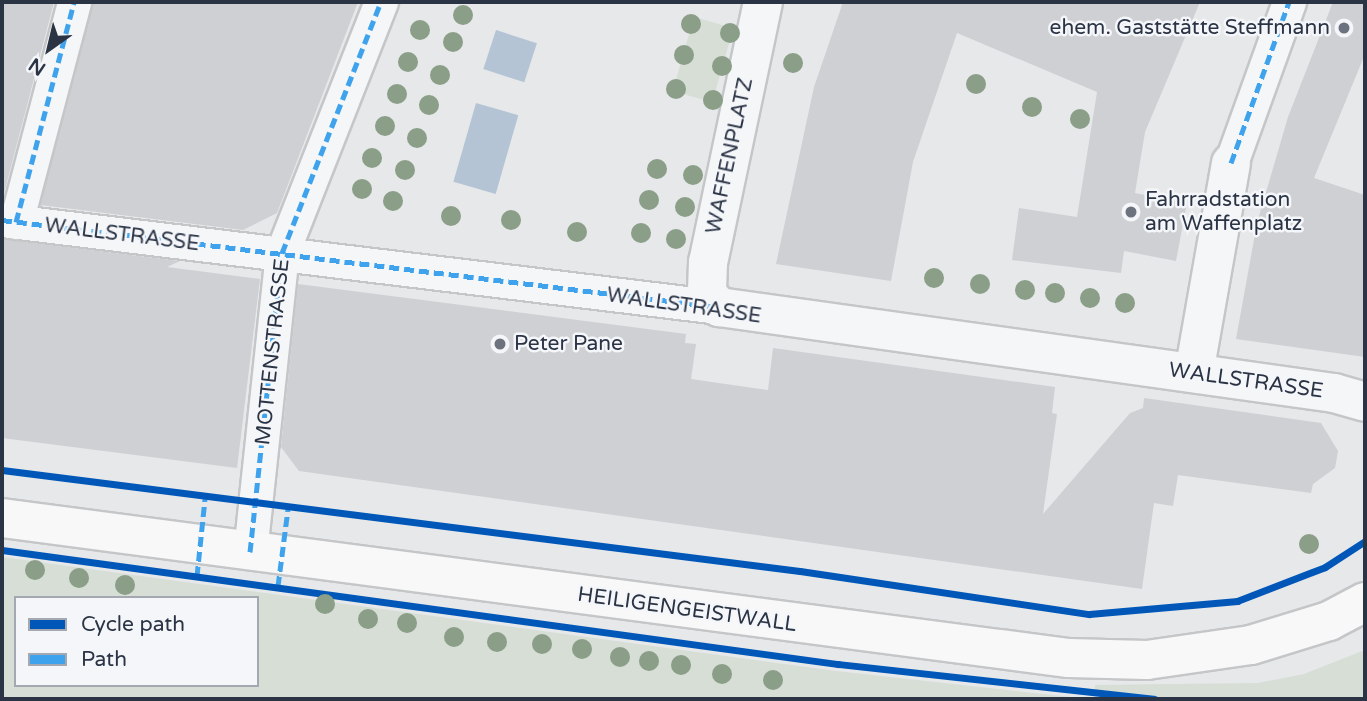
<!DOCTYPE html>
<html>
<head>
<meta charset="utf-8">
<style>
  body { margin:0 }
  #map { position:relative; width:1367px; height:701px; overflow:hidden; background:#e6e8ea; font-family:"Varela Round",sans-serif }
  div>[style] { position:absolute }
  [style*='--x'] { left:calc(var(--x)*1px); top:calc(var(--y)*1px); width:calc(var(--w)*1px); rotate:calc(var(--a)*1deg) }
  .green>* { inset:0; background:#d6ded6; transform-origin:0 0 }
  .water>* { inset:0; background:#b4c4d5; transform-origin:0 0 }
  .building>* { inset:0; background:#ced0d3 }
  .roads { filter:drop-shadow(2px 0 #c4c6c8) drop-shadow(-2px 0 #c4c6c8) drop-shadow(0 2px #c4c6c8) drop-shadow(0 -2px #c4c6c8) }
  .pedestrian>* { height:33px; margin:-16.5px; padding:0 16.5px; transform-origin:16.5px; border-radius:16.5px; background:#f5f6f7 }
  .minor>* { height:38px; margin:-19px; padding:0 19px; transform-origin:19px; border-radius:19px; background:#f5f6f7 }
  .secondary>* { height:38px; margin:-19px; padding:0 19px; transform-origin:19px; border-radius:19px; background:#f8f8f8 }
  .quiet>* { height:5px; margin-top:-2.5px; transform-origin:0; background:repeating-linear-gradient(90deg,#3ea3ec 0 10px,transparent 0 15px) }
  .cycleway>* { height:7px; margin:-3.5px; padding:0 3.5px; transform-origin:3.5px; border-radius:3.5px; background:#0057b8 }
  .trees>* { width:20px; height:20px; margin:-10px; border-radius:50%; background:#8a9e88 }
  .dots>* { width:19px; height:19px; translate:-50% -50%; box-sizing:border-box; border:4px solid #f4f6f9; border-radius:50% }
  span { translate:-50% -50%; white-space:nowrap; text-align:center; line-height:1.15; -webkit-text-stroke:5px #f4f6f9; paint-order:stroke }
  .poi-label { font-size:21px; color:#2b3445 }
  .right { translate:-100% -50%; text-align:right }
  .left { translate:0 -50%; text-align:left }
  .street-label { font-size:21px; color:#2b3445 }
  .frame { position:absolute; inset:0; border:4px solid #2b3445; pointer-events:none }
  .legend { position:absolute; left:14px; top:596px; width:245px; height:91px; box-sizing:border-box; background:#f4f6f9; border:2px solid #a4a8b1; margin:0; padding:9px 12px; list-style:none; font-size:21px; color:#2b3445 }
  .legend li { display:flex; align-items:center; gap:14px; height:35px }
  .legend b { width:35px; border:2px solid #a4a8b1 }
  .north { position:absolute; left:14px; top:14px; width:70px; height:70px; -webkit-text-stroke:5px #f4f6f9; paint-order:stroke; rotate:214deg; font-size:19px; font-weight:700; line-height:28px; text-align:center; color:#2b3445 }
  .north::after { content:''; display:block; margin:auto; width:24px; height:32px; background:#2b3445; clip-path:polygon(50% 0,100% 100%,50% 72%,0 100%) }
</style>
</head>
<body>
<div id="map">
  <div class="green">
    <i style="left:694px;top:17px;width:41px;height:77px;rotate:16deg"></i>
    <i style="clip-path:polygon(evenodd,2px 557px,836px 671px,1089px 699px,2px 699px,2px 557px,16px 598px,257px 598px,257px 685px,16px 685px,16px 598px)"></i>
    <i style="clip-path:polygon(1365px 650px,1365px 699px,1095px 699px,1095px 685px,1258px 683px,1304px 674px)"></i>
  </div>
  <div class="water">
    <i style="left:496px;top:30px;width:43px;height:41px;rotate:18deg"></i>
    <i style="left:476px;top:103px;width:44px;height:82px;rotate:16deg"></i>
  </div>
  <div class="building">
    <i style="clip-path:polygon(2px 2px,54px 2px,2px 201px)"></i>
    <i style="clip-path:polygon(93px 2px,358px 2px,277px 213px,243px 230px,40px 205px)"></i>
    <i style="clip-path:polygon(843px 2px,1200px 2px,1145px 132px,1135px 193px,1187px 203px,1176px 261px,1124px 251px,1121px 273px,1012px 260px,1019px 208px,1077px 217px,1097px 92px,957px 33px,913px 162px,891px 281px,776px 264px,814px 87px)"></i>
    <i style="clip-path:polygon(1333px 2px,1365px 2px,1365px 54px,1314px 178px,1365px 195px,1365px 357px,1236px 339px,1257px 223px,1288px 117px)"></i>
    <i style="clip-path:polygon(2px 239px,180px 261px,167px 267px,260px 279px,237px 468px,2px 438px)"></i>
    <i style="clip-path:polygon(298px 284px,686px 334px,685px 343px,696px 344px,691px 379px,768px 390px,773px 348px,1055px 387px,1052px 413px,1057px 414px,1043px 514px,1130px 413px,1143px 408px,1144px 398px,1321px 423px,1338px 451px,1335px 468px,1313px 484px,1311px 493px,1178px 475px,1173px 506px,1154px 503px,1142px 589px,299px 471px,281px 447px)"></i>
  </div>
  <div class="roads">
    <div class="pedestrian">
      <i style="--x:1231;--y:163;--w:171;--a:-70.2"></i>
      <i style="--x:2;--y:220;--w:722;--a:6.92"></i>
      <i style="--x:16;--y:222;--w:228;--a:-75.2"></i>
      <i style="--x:250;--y:552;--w:301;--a:-83.9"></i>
      <i style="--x:282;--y:253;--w:270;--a:-68.5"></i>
    </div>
    <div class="minor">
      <i style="--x:763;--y:2;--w:266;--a:101.9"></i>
      <i style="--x:708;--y:262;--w:32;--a:92"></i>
      <i style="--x:707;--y:294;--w:18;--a:47"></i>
      <i style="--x:719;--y:307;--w:621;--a:7.96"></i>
      <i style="--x:1334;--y:393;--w:32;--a:16"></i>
      <i style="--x:1194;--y:373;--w:213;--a:-80"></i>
    </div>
    <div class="secondary">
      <i style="--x:2;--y:518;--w:1076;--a:7.48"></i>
      <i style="--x:1069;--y:658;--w:78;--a:1.5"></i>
      <i style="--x:1147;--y:660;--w:105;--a:-8.2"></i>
      <i style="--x:1251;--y:645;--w:82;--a:-17.1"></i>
      <i style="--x:1329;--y:621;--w:41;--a:-27.8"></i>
    </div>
  </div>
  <div class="quiet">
    <i style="--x:1231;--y:163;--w:171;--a:-70.2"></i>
    <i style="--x:2;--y:220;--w:722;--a:6.92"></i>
    <i style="--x:16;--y:222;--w:228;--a:-75.2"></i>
    <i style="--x:250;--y:552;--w:301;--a:-83.9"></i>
    <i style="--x:282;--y:253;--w:270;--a:-68.5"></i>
    <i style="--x:197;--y:576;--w:78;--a:-84.1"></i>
    <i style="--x:278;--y:586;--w:78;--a:-82.6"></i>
  </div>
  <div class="cycleway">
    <i style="--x:2;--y:470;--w:804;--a:7.21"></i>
    <i style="--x:800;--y:571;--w:292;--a:8.5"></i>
    <i style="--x:1089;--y:614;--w:149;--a:-5"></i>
    <i style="--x:1237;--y:601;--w:94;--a:-21.1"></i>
    <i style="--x:1325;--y:567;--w:48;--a:-33"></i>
    <i style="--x:2;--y:550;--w:844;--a:7.77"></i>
    <i style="--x:838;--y:664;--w:318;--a:6.3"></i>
  </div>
  <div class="trees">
    <i style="left:463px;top:15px"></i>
    <i style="left:691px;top:24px"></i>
    <i style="left:420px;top:30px"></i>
    <i style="left:730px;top:33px"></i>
    <i style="left:453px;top:42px"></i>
    <i style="left:684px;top:55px"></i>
    <i style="left:408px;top:62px"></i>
    <i style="left:793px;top:63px"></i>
    <i style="left:722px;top:66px"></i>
    <i style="left:440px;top:75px"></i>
    <i style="left:976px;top:84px"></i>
    <i style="left:676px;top:89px"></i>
    <i style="left:397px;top:94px"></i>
    <i style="left:713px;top:100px"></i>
    <i style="left:429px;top:105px"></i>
    <i style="left:1032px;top:107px"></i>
    <i style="left:1080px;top:119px"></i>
    <i style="left:385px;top:126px"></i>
    <i style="left:417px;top:138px"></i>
    <i style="left:372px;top:158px"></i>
    <i style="left:657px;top:169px"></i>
    <i style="left:405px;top:170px"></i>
    <i style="left:693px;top:175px"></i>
    <i style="left:362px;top:189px"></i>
    <i style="left:649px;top:200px"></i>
    <i style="left:393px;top:201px"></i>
    <i style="left:685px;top:207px"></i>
    <i style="left:451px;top:216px"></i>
    <i style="left:511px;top:220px"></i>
    <i style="left:577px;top:232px"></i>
    <i style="left:641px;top:233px"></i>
    <i style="left:676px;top:239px"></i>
    <i style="left:934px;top:278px"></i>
    <i style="left:980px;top:284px"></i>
    <i style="left:1025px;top:290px"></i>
    <i style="left:1055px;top:293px"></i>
    <i style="left:1090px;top:298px"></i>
    <i style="left:1125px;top:303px"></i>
    <i style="left:1309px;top:544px"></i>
    <i style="left:35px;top:570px"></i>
    <i style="left:79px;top:578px"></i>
    <i style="left:125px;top:585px"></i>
    <i style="left:325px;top:604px"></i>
    <i style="left:368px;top:619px"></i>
    <i style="left:407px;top:623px"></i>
    <i style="left:454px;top:637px"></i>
    <i style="left:497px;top:642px"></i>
    <i style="left:542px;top:644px"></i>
    <i style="left:582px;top:649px"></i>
    <i style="left:620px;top:657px"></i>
    <i style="left:649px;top:661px"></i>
    <i style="left:681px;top:665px"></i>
    <i style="left:722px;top:674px"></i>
    <i style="left:773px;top:680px"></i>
  </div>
  <div class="dots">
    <i style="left:1344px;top:28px;background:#6c737f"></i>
    <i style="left:1131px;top:212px;background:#6c737f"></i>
    <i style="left:500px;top:344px;background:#6c737f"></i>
  </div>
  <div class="poi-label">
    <span class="right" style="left:1330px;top:28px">ehem. Gaststätte Steffmann</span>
    <span class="left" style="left:1145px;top:212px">Fahrradstation<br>am Waffenplatz</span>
    <span class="left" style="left:514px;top:344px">Peter Pane</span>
  </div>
  <div class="street-label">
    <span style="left:730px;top:156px;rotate:-78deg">WAFFENPLATZ</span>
    <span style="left:122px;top:235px;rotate:7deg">WALLSTRASSE</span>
    <span style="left:684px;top:306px;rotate:8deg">WALLSTRASSE</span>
    <span style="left:273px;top:352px;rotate:-84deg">MOTTENSTRASSE</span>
    <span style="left:1246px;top:381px;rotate:8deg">WALLSTRASSE</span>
    <span style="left:687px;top:610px;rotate:8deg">HEILIGENGEISTWALL</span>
  </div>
  <div class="frame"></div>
  <ul class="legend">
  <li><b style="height:9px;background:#0057b8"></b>Cycle path</li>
  <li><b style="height:9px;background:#3ea3ec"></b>Path</li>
  </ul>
  <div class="north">N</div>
</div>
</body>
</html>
